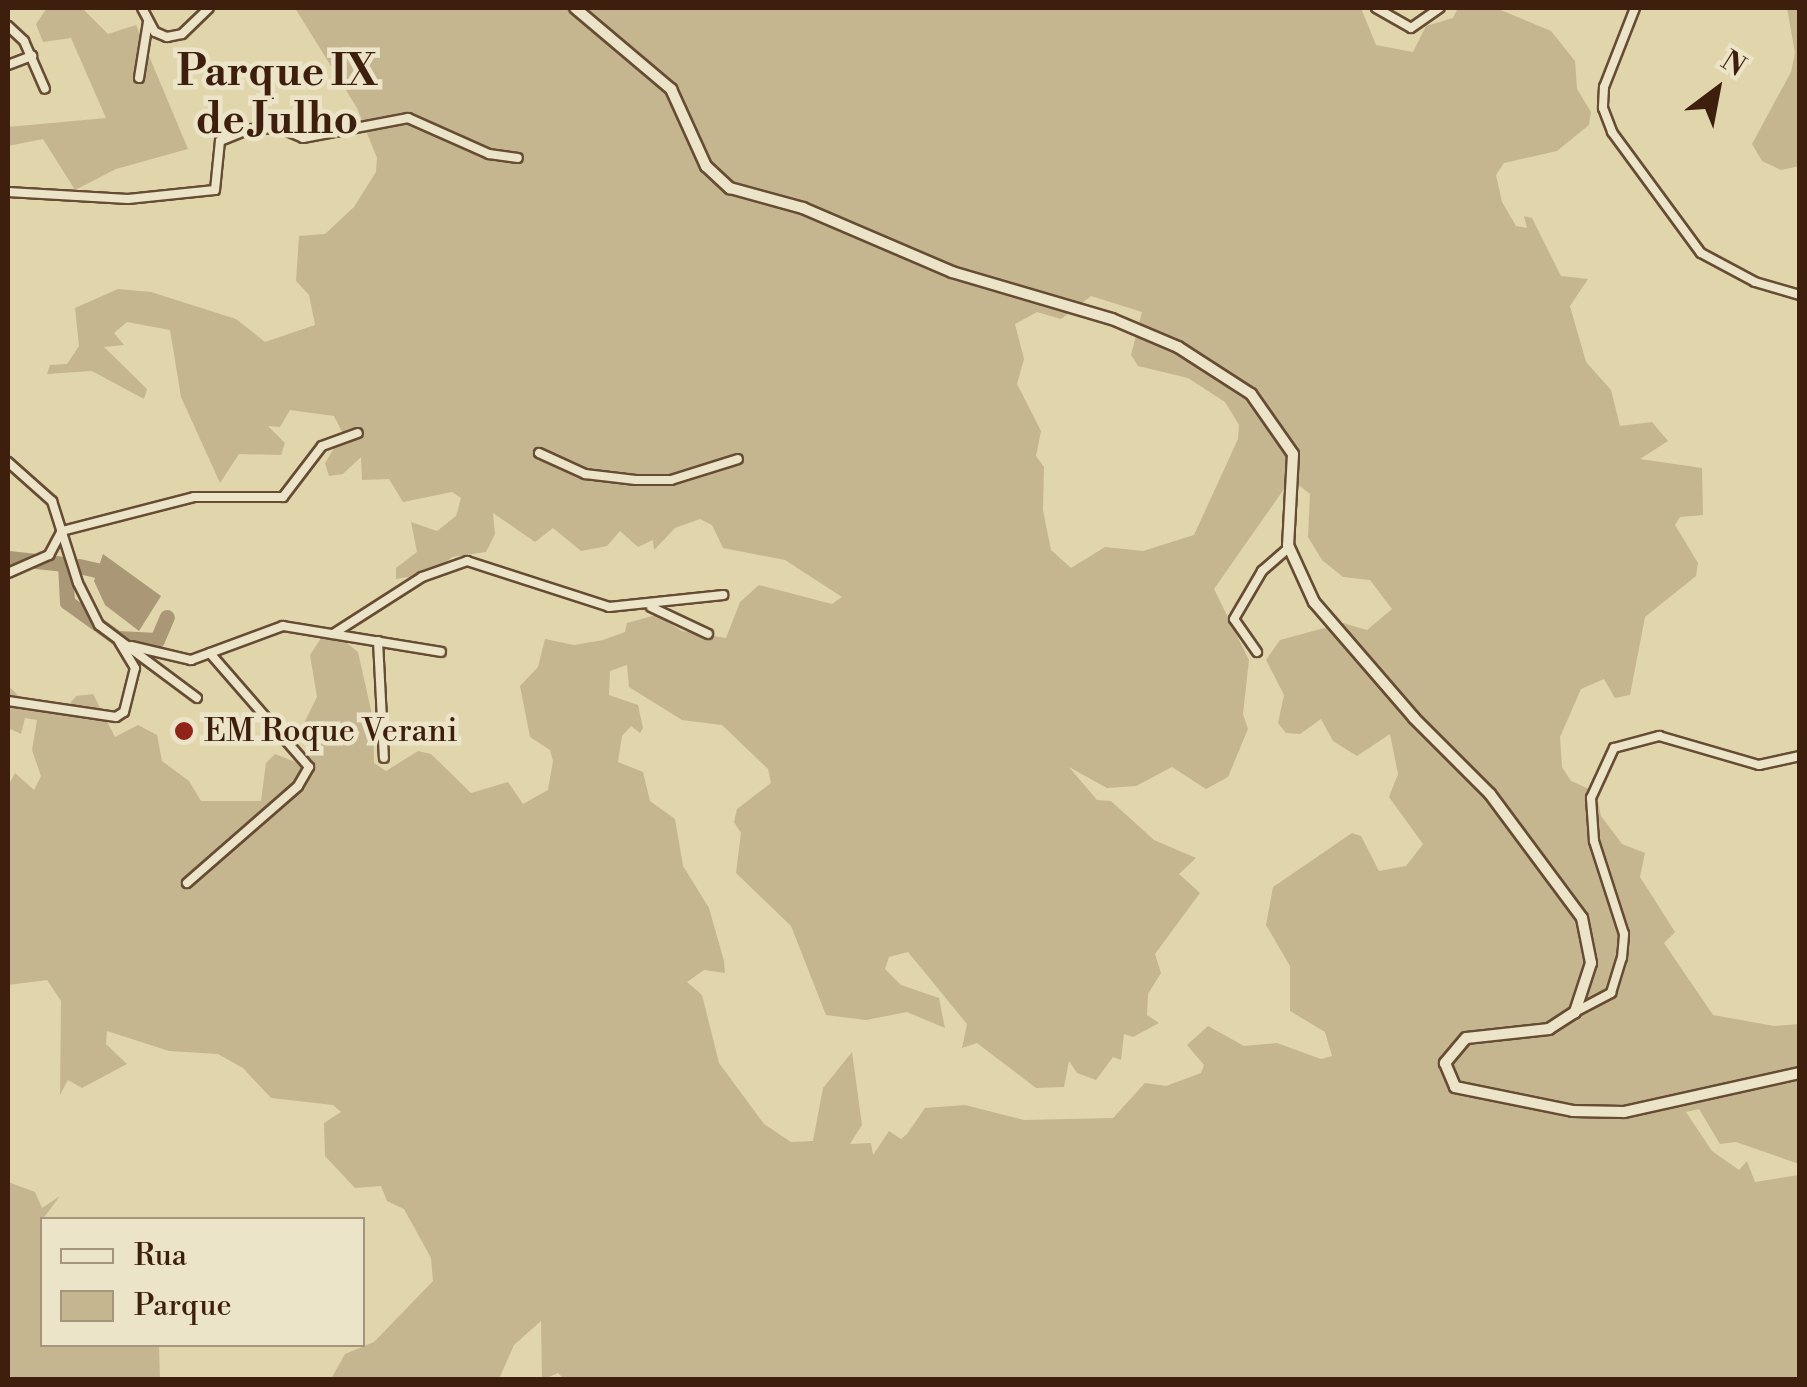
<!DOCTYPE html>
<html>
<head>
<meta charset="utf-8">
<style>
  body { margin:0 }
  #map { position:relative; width:1807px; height:1387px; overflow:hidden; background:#e1d5ab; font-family:"Libre Bodoni",serif }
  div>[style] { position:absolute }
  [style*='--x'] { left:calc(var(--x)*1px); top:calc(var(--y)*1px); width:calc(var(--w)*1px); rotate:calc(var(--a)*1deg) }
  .green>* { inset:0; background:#c5b690 }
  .water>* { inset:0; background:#aa9775 }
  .river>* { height:15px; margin:-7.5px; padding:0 7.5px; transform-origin:7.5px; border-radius:7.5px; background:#aa9775 }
  .roads { filter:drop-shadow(2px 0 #674c34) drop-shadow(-2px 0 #674c34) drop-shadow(0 2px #674c34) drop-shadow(0 -2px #674c34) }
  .minor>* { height:8px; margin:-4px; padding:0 4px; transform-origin:4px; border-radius:4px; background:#ece4c8 }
  .tertiary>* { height:10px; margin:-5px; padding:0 5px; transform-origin:5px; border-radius:5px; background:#ece4c8 }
  .dots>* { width:28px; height:28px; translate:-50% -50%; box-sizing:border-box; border:5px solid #ece4c8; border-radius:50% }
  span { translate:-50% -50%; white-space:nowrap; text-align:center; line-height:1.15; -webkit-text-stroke:9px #ece4c8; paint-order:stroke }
  .poi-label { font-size:32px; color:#3e1f0d }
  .left { translate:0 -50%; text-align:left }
  .district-label { font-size:42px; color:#3e1f0d; font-weight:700 }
  .frame { position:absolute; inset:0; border:10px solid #3e1f0d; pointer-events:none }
  .legend { position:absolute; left:40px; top:1217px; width:325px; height:130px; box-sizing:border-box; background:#ece4c8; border:2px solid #a6957d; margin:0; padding:12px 18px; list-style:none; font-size:30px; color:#3e1f0d }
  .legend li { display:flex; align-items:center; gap:20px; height:50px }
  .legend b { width:50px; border:2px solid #a6957d }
  .north { position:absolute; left:1667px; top:40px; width:100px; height:100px; -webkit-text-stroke:8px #ece4c8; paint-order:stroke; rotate:32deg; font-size:28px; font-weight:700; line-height:40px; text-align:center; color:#3e1f0d }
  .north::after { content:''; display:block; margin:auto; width:35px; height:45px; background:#3e1f0d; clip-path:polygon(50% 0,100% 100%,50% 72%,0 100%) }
</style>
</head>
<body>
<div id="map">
  <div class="green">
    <i style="clip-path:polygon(47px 8px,82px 8px,108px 34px,136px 25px,188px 149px,116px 169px,75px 190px,43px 139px,8px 146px,8px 127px,106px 118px,71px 38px,43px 42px,36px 24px)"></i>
    <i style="clip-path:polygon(evenodd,295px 8px,1361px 8px,1376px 45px,1413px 52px,1426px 26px,1453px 18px,1458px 8px,1496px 8px,1551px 31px,1575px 61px,1577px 89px,1591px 112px,1589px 125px,1557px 151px,1504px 163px,1496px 175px,1502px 202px,1516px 226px,1527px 228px,1524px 216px,1532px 218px,1561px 276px,1588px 279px,1570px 306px,1586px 362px,1611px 390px,1620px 426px,1652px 422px,1668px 441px,1640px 459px,1702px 468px,1703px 515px,1680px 517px,1675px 525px,1698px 563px,1696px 576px,1645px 617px,1630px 695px,1615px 698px,1604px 679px,1581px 689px,1560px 737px,1562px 767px,1571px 781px,1596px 792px,1601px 816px,1622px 844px,1645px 853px,1640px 877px,1675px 932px,1664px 943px,1713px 1015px,1774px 1026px,1799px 1024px,1799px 1164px,1736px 1142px,1720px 1144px,1699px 1109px,1686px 1112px,1712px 1151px,1739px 1170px,1747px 1161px,1755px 1182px,1799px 1175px,1799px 1379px,565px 1380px,558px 1373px,542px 1380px,541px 1321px,514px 1345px,499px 1379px,331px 1379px,345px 1354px,374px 1342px,433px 1281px,431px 1258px,404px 1209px,387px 1201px,381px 1186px,355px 1188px,325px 1156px,324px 1123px,341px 1112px,333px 1105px,271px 1098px,243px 1068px,218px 1054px,169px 1051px,107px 1031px,106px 1044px,127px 1064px,82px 1088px,68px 1080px,60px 1095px,61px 1001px,47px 980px,8px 985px,8px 786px,15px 773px,34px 790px,41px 776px,32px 750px,37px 720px,25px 718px,21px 734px,8px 728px,8px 686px,30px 706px,44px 710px,57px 703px,63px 712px,76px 696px,93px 694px,115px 737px,138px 725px,157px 735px,162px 761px,189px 781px,201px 801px,261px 801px,266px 763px,275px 754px,298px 763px,307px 754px,305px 721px,317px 697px,310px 655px,323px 635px,337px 635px,358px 652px,373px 719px,374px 763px,386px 771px,418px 751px,431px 754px,471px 793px,508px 782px,523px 804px,548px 790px,553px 761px,550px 750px,530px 737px,520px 686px,538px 667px,545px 639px,574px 645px,603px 640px,625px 632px,627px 623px,656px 615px,682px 631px,726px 638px,740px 602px,759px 585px,832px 604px,842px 597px,785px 560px,723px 548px,712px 525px,700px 519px,675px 528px,654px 550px,653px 540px,638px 547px,620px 531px,607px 546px,581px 551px,553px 528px,535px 542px,493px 513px,495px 534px,486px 552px,452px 557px,434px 573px,396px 579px,396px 568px,417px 552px,411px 522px,437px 531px,456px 516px,461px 498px,452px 492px,403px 502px,389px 479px,362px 480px,361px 457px,343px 474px,329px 476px,325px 463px,343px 434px,334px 416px,290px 410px,280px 427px,268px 426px,285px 443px,281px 455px,239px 454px,220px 483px,181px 397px,170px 330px,127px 322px,114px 333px,124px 345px,104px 347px,147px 389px,144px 399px,92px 371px,47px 374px,50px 365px,67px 364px,79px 346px,75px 308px,118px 289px,151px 292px,236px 319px,265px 342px,315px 325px,309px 295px,296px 281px,299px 236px,325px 234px,354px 207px,376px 172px,377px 158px,357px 108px,295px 8px,1091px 296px,1142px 312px,1131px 355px,1138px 366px,1188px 378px,1225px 402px,1239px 425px,1238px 439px,1194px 535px,1143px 551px,1105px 547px,1071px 568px,1051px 550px,1043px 510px,1044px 467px,1036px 456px,1041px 431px,1017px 384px,1024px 359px,1015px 324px,1037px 312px,1061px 319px,1091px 296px,295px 8px,1291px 479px,1310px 494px,1308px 537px,1322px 560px,1343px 577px,1370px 580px,1392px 609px,1367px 630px,1343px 623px,1280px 640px,1266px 660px,1284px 695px,1278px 723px,1286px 733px,1300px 734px,1321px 719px,1333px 741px,1357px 756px,1390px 734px,1398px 774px,1389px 797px,1423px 844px,1406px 866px,1379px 871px,1361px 836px,1352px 833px,1273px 887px,1266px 925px,1290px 966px,1290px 1011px,1325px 1032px,1332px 1056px,1321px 1059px,1277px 1043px,1244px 1046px,1208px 1026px,1187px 1045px,1204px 1065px,1201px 1073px,1166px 1086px,1145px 1083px,1113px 1118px,1024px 1120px,965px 1105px,925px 1108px,907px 1134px,901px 1139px,889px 1131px,873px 1155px,871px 1143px,850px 1144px,862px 1125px,852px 1052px,823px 1088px,813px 1141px,791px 1142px,764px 1124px,719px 1063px,702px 995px,687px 982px,704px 970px,725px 973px,724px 961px,709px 908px,683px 866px,675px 819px,650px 801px,643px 772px,618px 762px,622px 736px,631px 726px,640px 733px,643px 728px,638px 705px,609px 695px,610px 671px,627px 665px,629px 687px,682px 720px,722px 725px,768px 769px,771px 783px,737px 809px,734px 822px,741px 833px,736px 873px,791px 926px,826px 1015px,866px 1020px,907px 1012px,945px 1028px,939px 998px,901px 985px,885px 969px,889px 957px,908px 952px,967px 1024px,962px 1048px,977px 1043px,1036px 1088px,1064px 1087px,1069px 1061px,1077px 1073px,1096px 1080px,1113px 1057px,1121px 1060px,1124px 1034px,1133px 1037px,1159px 1023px,1147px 1015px,1148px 994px,1161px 973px,1155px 954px,1200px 893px,1179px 874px,1196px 858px,1154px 840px,1111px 801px,1097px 800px,1069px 767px,1107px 788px,1136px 786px,1172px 767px,1206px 789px,1228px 777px,1248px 729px,1243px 714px,1249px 660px,1214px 589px,1291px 479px)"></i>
    <i style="clip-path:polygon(1787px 8px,1799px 8px,1800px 166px,1781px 170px,1762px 161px,1752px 144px,1791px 72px,1795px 53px)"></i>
    <i style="clip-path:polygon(8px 1182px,35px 1192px,42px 1208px,60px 1196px,42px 1220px,42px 1344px,159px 1345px,160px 1379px,8px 1379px)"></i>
  </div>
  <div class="water">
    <i style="clip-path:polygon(103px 554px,161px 596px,139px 631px,105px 605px,94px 581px)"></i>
  </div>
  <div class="river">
    <i style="--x:8;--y:558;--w:57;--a:6"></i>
    <i style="--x:65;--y:564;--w:38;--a:87"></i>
    <i style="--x:67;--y:602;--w:62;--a:35.8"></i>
    <i style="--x:117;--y:638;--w:40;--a:2.9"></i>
    <i style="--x:157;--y:640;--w:25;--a:-67"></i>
    <i style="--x:79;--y:566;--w:26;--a:13"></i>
  </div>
  <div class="roads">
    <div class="minor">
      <i style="--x:142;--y:8;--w:27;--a:62"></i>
      <i style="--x:155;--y:32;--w:13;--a:23"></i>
      <i style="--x:167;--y:37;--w:15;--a:-11"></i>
      <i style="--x:182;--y:34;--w:37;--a:-44"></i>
      <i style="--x:1376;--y:8;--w:40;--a:29.7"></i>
      <i style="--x:1411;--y:28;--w:35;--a:-35"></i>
      <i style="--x:1635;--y:8;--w:85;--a:111.4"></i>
      <i style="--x:1604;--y:87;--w:21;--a:93"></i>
      <i style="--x:1603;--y:108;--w:26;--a:69"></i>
      <i style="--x:1612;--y:132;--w:150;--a:53.7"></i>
      <i style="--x:1701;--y:253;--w:61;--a:28.2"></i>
      <i style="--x:1755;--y:282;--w:47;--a:16.1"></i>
      <i style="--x:8;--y:26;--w:22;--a:43"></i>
      <i style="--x:24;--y:41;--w:52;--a:66.4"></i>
      <i style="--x:8;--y:65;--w:26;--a:-21"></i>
      <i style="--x:139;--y:78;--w:57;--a:-80.9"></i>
      <i style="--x:8;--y:192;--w:120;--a:3.3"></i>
      <i style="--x:128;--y:199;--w:87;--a:-5.9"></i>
      <i style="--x:215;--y:190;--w:49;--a:-84.2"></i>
      <i style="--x:220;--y:141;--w:32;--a:-22"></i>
      <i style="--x:250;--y:129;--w:30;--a:-2"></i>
      <i style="--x:280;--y:128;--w:25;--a:23"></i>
      <i style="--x:303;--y:138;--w:107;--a:-10.8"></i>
      <i style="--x:408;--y:118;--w:89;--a:24"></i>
      <i style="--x:489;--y:154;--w:29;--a:8"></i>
      <i style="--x:539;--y:453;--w:51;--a:24.5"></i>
      <i style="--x:585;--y:474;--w:51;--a:6.7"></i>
      <i style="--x:636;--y:480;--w:35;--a:0"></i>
      <i style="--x:671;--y:480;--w:70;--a:-17.4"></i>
      <i style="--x:8;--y:462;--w:59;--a:41.6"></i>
      <i style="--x:52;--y:501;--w:86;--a:72.4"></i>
      <i style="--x:78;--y:583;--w:47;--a:63.4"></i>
      <i style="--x:99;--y:625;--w:122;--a:36.7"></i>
      <i style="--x:8;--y:573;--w:45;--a:-23.7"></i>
      <i style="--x:49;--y:555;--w:27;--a:-62"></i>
      <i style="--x:62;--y:531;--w:136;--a:-14.4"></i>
      <i style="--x:194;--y:497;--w:89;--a:0"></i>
      <i style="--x:283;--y:497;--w:64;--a:-52.6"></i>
      <i style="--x:322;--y:446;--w:38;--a:-20"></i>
      <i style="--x:651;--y:607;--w:63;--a:25.3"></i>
      <i style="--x:333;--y:634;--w:106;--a:-32.6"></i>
      <i style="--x:422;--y:577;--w:48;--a:-19.6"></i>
      <i style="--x:467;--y:561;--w:149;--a:17.9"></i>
      <i style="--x:609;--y:607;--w:115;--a:-6"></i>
      <i style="--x:378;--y:641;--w:117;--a:87.1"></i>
      <i style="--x:131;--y:646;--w:62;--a:13.1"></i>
      <i style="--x:191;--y:660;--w:98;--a:-20.3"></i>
      <i style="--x:283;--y:626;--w:160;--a:9.3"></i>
      <i style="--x:1257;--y:652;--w:40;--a:-124.9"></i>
      <i style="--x:1234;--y:619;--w:56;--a:-59.7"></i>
      <i style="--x:1262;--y:571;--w:35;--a:-41"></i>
      <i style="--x:8;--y:701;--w:109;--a:8.4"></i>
      <i style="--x:116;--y:717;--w:9;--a:-32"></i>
      <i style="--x:124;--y:712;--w:45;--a:-76"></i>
      <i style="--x:135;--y:668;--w:31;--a:-121"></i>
      <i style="--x:187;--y:883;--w:147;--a:-41.1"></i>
      <i style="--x:298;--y:786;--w:22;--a:-60"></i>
      <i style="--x:309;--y:767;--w:151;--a:-131"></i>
      <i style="--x:1575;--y:1012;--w:41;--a:-27.8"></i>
      <i style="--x:1611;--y:993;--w:37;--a:-73"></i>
      <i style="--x:1622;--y:958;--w:24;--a:-85"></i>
      <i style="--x:1624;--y:934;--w:98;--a:-107.9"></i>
      <i style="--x:1594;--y:841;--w:43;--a:-94"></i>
      <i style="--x:1591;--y:798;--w:55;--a:-65.3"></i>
      <i style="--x:1614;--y:748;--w:47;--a:-14.9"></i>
      <i style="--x:1659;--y:736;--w:104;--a:16.2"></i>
      <i style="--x:1759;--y:765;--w:42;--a:-12.4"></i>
    </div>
    <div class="tertiary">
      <i style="--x:575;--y:8;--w:126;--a:40.2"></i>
      <i style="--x:671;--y:89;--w:85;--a:65.6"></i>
      <i style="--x:706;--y:166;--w:33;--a:43"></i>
      <i style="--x:730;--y:188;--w:76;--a:15.3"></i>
      <i style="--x:803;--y:208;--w:162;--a:23.2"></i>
      <i style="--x:952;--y:272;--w:167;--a:16.4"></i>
      <i style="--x:1112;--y:319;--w:72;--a:23"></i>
      <i style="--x:1178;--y:347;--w:87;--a:32.8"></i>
      <i style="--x:1251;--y:394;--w:73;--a:55"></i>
      <i style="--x:1293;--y:454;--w:91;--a:93.1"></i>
      <i style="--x:1288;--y:545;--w:63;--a:65.5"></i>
      <i style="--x:1314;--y:602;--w:153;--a:49.2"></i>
      <i style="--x:1414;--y:718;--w:107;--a:45"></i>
      <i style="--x:1490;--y:794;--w:154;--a:53.4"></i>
      <i style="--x:1582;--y:918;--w:46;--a:78.7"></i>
      <i style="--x:1591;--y:963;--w:52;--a:108.1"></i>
      <i style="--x:1575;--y:1012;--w:31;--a:147"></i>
      <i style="--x:1549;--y:1029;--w:83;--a:173.8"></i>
      <i style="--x:1466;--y:1038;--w:33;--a:130"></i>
      <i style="--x:1445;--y:1063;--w:26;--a:67"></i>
      <i style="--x:1455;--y:1087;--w:120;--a:11.5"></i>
      <i style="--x:1573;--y:1111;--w:51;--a:1.1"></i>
      <i style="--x:1624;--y:1112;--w:180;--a:-12.5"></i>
    </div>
  </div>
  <div class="dots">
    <i style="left:184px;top:731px;background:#8f2418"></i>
  </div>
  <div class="poi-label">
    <span class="left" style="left:204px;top:731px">EM Roque Verani</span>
  </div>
  <div class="district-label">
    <span style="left:277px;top:97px">Parque IX<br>de Julho</span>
  </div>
  <div class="frame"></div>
  <ul class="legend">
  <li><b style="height:12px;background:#ece4c8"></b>Rua</li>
  <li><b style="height:28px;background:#c5b690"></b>Parque</li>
  </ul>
  <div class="north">N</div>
</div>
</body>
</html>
